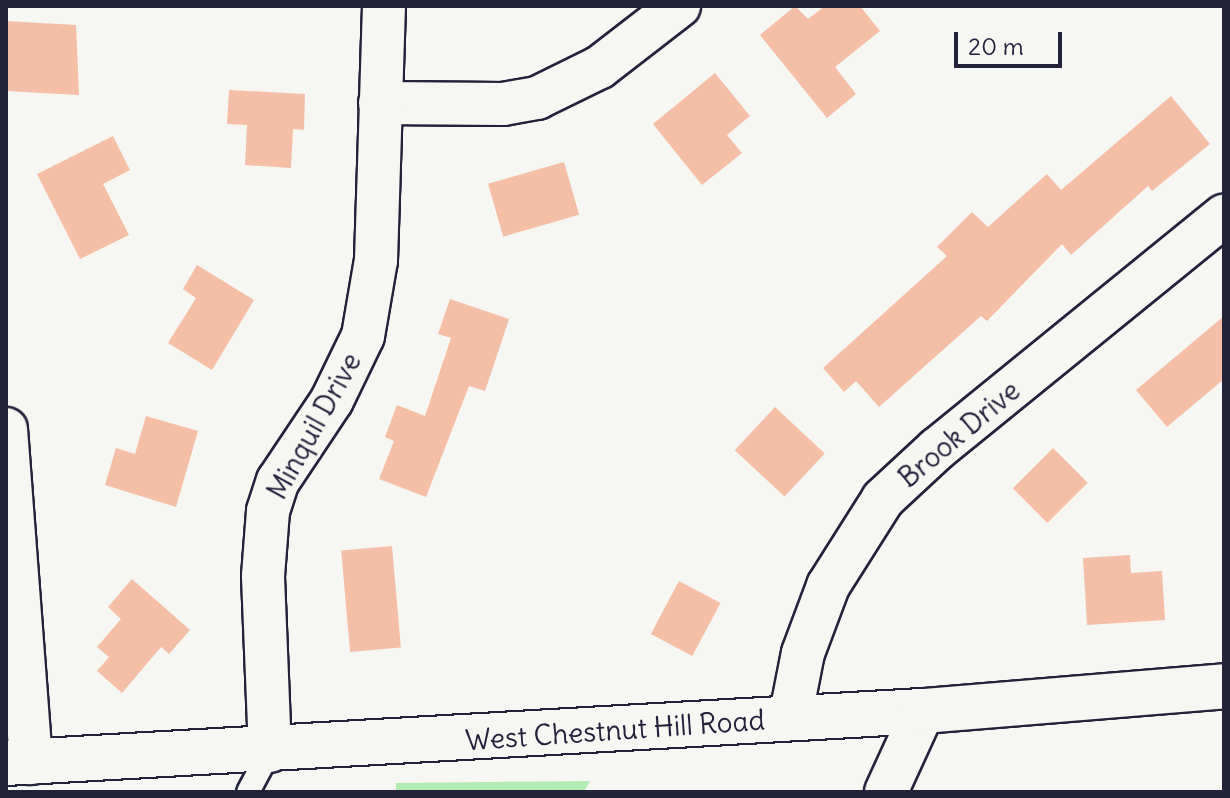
<!DOCTYPE html>
<html>
<head>
<meta charset="utf-8">
<style>
  body { margin:0 }
  #map { position:relative; width:1230px; height:798px; overflow:hidden; background:#f6f6f2; font-family:Delius,sans-serif }
  div>[style] { position:absolute }
  [style*='--x'] { left:calc(var(--x)*1px); top:calc(var(--y)*1px); width:calc(var(--w)*1px); rotate:calc(var(--a)*1deg) }
  .green>* { inset:0; background:#b2ecb1 }
  .building>* { inset:0; background:#f4bfa6; transform-origin:0 0 }
  .roads { filter:drop-shadow(2px 0 #22223b) drop-shadow(-2px 0 #22223b) drop-shadow(0 2px #22223b) drop-shadow(0 -2px #22223b) }
  .service>* { height:22px; margin:-11px; padding:0 11px; transform-origin:11px; border-radius:11px; background:#f6f6f2 }
  .minor>* { height:42px; margin:-21px; padding:0 21px; transform-origin:21px; border-radius:21px; background:#f6f6f2 }
  .tertiary>* { height:44px; margin:-22px; padding:0 22px; transform-origin:22px; border-radius:22px; background:#f6f6f2 }
  span { translate:-50% -50%; white-space:nowrap; text-align:center; line-height:1.15; -webkit-text-stroke:6px #f6f6f2; paint-order:stroke }
  .street-label { font-size:28px; color:#22223b }
  .frame { position:absolute; inset:0; border:8px solid #22223b; pointer-events:none }
  .scale { position:absolute; left:954px; top:32px; width:108px; height:36px; box-sizing:border-box; border:4px solid #22223b; border-top:0; padding-left:10px; font-size:24px; line-height:28px; white-space:nowrap; color:#22223b; -webkit-text-stroke:6px #f6f6f2; paint-order:stroke }
</style>
</head>
<body>
<div id="map">
  <div class="green">
    <i style="clip-path:polygon(590px 781px,584px 792px,396px 792px,396px 783px)"></i>
  </div>
  <div class="building">
    <i style="clip-path:polygon(795px 6px,808px 19px,825px 6px,860px 6px,880px 31px,835px 67px,856px 94px,827px 118px,760px 35px)"></i>
    <i style="clip-path:polygon(6px 21px,76px 25px,79px 95px,6px 91px)"></i>
    <i style="clip-path:polygon(715px 73px,750px 116px,727px 135px,742px 153px,702px 185px,653px 124px)"></i>
    <i style="clip-path:polygon(229px 90px,305px 94px,304px 130px,293px 129px,291px 168px,245px 165px,247px 125px,227px 124px)"></i>
    <i style="clip-path:polygon(1171px 96px,1210px 144px,1152px 191px,1148px 186px,1071px 255px,1062px 244px,987px 321px,981px 316px,879px 407px,856px 381px,844px 392px,823px 368px,947px 256px,937px 247px,972px 212px,988px 227px,1047px 174px,1061px 190px)"></i>
    <i style="clip-path:polygon(113px 136px,130px 170px,103px 184px,129px 235px,80px 259px,37px 174px)"></i>
    <i style="left:564px;top:162px;width:55px;height:79px;rotate:74deg"></i>
    <i style="clip-path:polygon(197px 265px,254px 300px,212px 370px,168px 343px,196px 298px,183px 289px)"></i>
    <i style="clip-path:polygon(450px 299px,509px 319px,485px 391px,469px 386px,426px 497px,379px 479px,394px 441px,385px 437px,397px 405px,425px 416px,451px 338px,438px 334px)"></i>
    <i style="clip-path:polygon(1224px 316px,1224px 379px,1167px 427px,1136px 390px)"></i>
    <i style="left:775px;top:407px;width:68px;height:59px;rotate:43deg"></i>
    <i style="clip-path:polygon(146px 416px,198px 431px,176px 507px,105px 485px,116px 448px,135px 454px)"></i>
    <i style="left:1053px;top:448px;width:49px;height:57px;rotate:45deg"></i>
    <i style="left:392px;top:546px;width:102px;height:51px;rotate:85deg"></i>
    <i style="clip-path:polygon(1130px 555px,1131px 573px,1162px 571px,1165px 620px,1087px 625px,1083px 558px)"></i>
    <i style="clip-path:polygon(132px 579px,190px 630px,169px 654px,161px 647px,122px 693px,97px 671px,109px 657px,97px 647px,121px 619px,108px 607px)"></i>
    <i style="left:679px;top:581px;width:47px;height:60px;rotate:28deg"></i>
  </div>
  <div class="roads">
    <div class="service">
      <i style="--x:248;--y:792;--w:47;--a:-61.8"></i>
    </div>
    <div class="minor">
      <i style="--x:380;--y:103;--w:123;--a:0.5"></i>
      <i style="--x:503;--y:104;--w:35;--a:-10"></i>
      <i style="--x:537;--y:98;--w:70;--a:-26.2"></i>
      <i style="--x:600;--y:67;--w:100;--a:-37.7"></i>
      <i style="--x:6;--y:429;--w:335;--a:85.7"></i>
      <i style="--x:790;--y:719;--w:67;--a:-78.9"></i>
      <i style="--x:803;--y:653;--w:72;--a:-69.5"></i>
      <i style="--x:828;--y:586;--w:103;--a:-57.7"></i>
      <i style="--x:883;--y:499;--w:74;--a:-42.8"></i>
      <i style="--x:937;--y:449;--w:370;--a:-39.1"></i>
      <i style="--x:270;--y:751;--w:175;--a:-92.3"></i>
      <i style="--x:263;--y:576;--w:65;--a:-85.6"></i>
      <i style="--x:268;--y:511;--w:32;--a:-72"></i>
      <i style="--x:278;--y:481;--w:97;--a:-56.3"></i>
      <i style="--x:332;--y:400;--w:71;--a:-64.2"></i>
      <i style="--x:363;--y:336;--w:77;--a:-80.3"></i>
      <i style="--x:376;--y:260;--w:254;--a:-88.2"></i>
      <i style="--x:886;--y:792;--w:89;--a:-65.4"></i>
    </div>
    <div class="tertiary">
      <i style="--x:6;--y:763;--w:918;--a:-3.25"></i>
      <i style="--x:923;--y:711;--w:302;--a:-4.7"></i>
    </div>
  </div>
  <div class="street-label">
    <span style="left:314px;top:426px;rotate:-61deg">Minquil Drive</span>
    <span style="left:959px;top:434px;rotate:-40deg">Brook Drive</span>
    <span style="left:615px;top:730px;rotate:-4deg">West Chestnut Hill Road</span>
  </div>
  <div class="frame"></div>
  <div class="scale">20 m</div>
</div>
</body>
</html>
